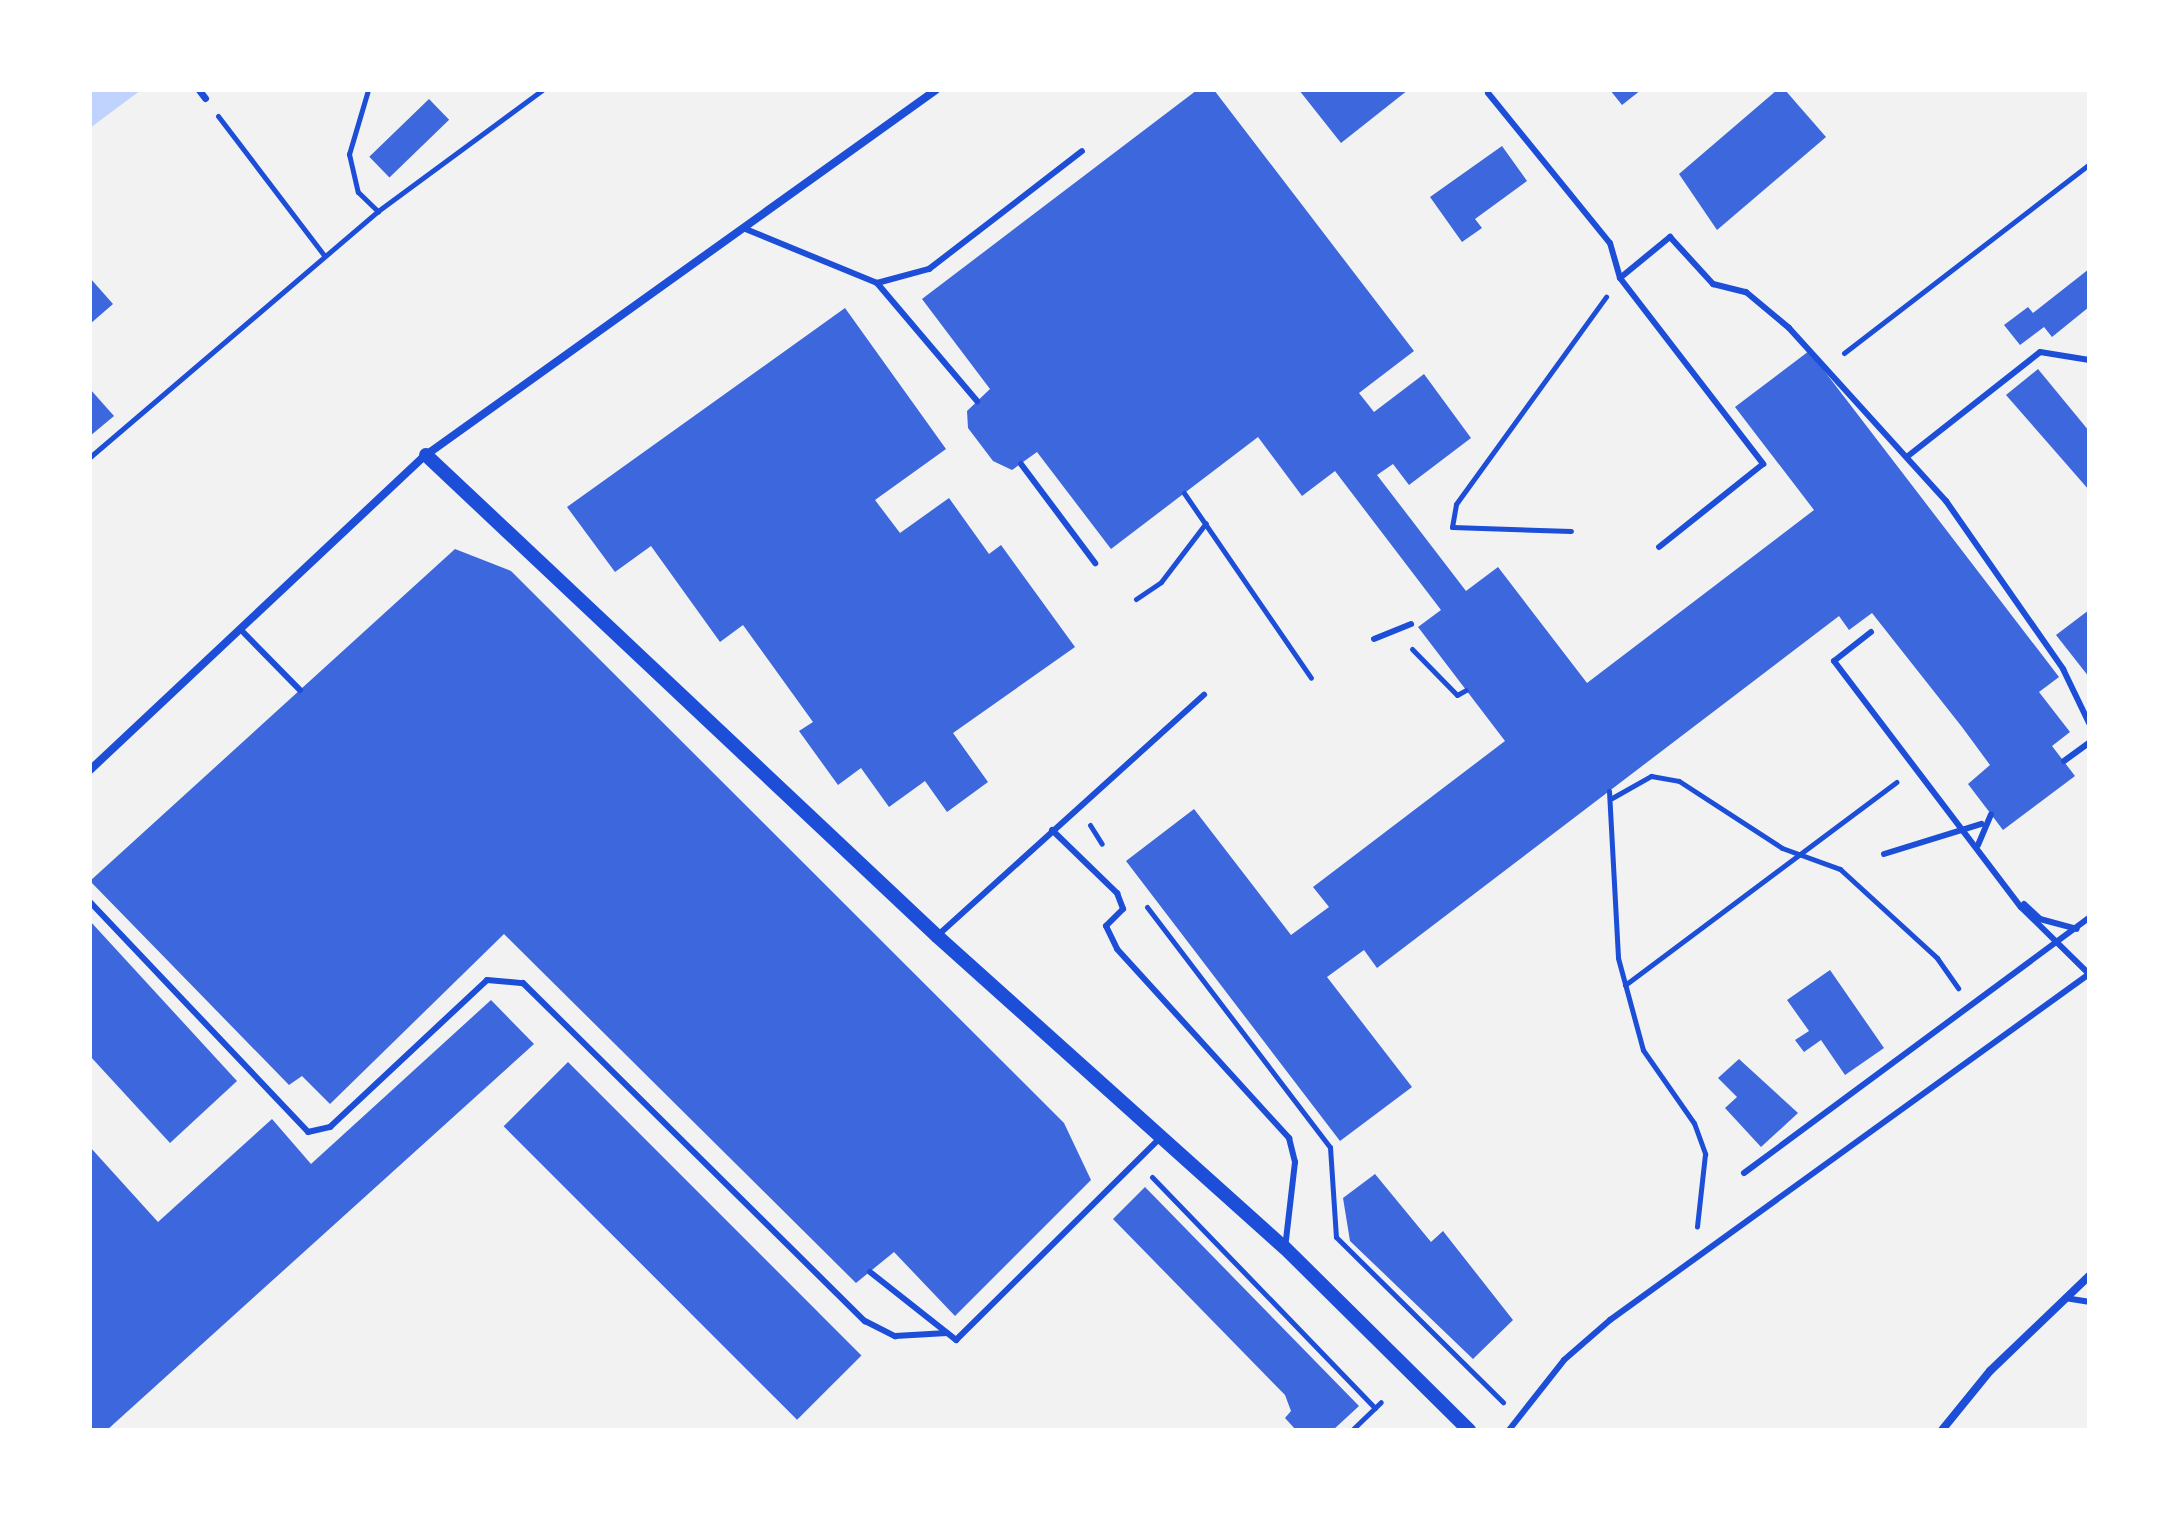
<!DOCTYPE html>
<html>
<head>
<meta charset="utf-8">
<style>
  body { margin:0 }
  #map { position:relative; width:2179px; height:1520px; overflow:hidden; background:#f2f2f2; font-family:Overpass,sans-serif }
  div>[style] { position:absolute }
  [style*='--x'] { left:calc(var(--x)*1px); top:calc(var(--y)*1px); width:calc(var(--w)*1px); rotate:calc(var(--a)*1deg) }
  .water>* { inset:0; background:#bfd3fe }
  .building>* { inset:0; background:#3d67dc; transform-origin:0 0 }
  .path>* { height:5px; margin:-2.5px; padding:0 2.5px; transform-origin:2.5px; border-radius:2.5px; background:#1d4ed8 }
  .service>* { height:6px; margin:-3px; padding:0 3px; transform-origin:3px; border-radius:3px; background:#1d4ed8 }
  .pedestrian>* { height:7px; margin:-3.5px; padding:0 3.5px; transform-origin:3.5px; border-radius:3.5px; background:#1d4ed8 }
  .minor>* { height:8px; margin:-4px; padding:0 4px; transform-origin:4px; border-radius:4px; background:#1d4ed8 }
  .tertiary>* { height:14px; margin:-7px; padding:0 7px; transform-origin:7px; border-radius:7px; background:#1d4ed8 }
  span { translate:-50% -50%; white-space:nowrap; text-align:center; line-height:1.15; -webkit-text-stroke:8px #fff; paint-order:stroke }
  .frame { position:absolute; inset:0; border:92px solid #fff; pointer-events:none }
</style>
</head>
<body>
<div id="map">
  <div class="water">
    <i style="clip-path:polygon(90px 90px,141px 90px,90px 128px)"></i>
  </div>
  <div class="building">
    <i style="clip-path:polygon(1197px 90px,1214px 90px,1414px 351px,1359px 393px,1374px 412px,1424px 374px,1471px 438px,1409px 485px,1393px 464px,1377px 475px,1466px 591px,1498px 567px,1587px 683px,1814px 510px,1735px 407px,1809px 351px,2059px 677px,2039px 692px,2070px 732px,2052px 746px,2075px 776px,2003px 830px,1968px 784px,1990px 765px,1962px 727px,1872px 613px,1849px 630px,1839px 616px,1377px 968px,1364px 950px,1327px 977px,1412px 1087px,1340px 1141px,1126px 861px,1194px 809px,1291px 935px,1329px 907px,1313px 887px,1505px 741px,1418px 627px,1441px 610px,1335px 471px,1302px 496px,1258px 437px,1111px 549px,1037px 452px,1012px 470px,993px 461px,968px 428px,967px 411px,990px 389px,922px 299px)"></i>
    <i style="clip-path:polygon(1299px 90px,1408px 90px,1341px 143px)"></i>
    <i style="clip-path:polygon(1610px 90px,1641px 90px,1622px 105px)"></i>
    <i style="clip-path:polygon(1777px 90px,1785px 90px,1826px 137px,1717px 230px,1679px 174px)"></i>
    <i style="left:429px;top:99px;width:29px;height:83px;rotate:46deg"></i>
    <i style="clip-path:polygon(1502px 146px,1527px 181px,1475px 219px,1482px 228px,1462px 242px,1430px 197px)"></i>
    <i style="clip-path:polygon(2089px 269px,2089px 307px,2052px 337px,2044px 327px,2020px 345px,2004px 325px,2028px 307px,2033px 313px)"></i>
    <i style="clip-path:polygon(90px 278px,113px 304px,90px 324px)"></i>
    <i style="clip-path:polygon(845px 308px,946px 449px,875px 500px,900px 533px,949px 498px,989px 554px,1001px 545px,1075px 647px,953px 733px,988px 782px,947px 812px,925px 781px,889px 807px,861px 768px,838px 785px,799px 731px,813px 722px,743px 625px,720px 642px,651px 546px,615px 572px,567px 507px)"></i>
    <i style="clip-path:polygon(2038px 369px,2089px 431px,2089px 490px,2006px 395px)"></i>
    <i style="clip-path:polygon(90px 389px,114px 416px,90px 436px)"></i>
    <i style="clip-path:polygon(455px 549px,511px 571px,1064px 1123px,1091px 1180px,955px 1316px,894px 1252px,856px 1283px,504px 934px,330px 1104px,302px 1076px,289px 1085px,90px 881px)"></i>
    <i style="clip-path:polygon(2089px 610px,2089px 677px,2056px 635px)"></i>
    <i style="clip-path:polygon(90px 921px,237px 1081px,170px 1143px,90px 1056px)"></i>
    <i style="clip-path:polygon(1830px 970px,1884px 1048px,1845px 1075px,1821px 1040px,1804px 1052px,1795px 1040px,1809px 1031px,1787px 1000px)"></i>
    <i style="clip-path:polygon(491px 1000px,534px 1044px,107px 1430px,90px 1430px,90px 1147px,158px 1222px,272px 1119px,311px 1164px)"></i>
    <i style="clip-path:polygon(1739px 1059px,1798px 1113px,1761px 1147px,1725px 1108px,1737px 1097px,1718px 1078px)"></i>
    <i style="left:568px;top:1062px;width:415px;height:91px;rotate:45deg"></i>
    <i style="clip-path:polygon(1375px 1174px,1431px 1242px,1443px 1231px,1513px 1320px,1473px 1359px,1350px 1241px,1343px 1198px)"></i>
    <i style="clip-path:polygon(1145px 1187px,1359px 1406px,1333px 1430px,1296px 1430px,1285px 1418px,1291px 1411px,1285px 1395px,1113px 1219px)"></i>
  </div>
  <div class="path">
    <i style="--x:368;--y:90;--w:67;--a:106.5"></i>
    <i style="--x:349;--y:154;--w:39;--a:77"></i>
    <i style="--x:358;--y:192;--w:28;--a:44"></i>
    <i style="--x:218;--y:116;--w:175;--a:52.7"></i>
    <i style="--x:1844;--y:353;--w:309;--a:-37.6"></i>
    <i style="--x:90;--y:457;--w:379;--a:-40.5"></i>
    <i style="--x:378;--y:211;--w:204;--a:-36.4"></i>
    <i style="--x:1184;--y:493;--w:224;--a:55.5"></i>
    <i style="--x:1571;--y:531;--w:119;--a:-178.1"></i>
    <i style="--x:1452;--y:527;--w:23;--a:-80"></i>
    <i style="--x:1456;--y:504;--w:256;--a:-54.1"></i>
    <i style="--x:1136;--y:599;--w:30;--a:-34"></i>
    <i style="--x:1161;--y:582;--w:74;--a:-52.7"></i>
    <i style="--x:1412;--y:649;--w:64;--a:45.6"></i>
    <i style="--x:1457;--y:695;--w:10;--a:-29"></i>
    <i style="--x:1609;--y:791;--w:167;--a:86.9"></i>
    <i style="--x:1618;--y:958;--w:95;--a:74.8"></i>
    <i style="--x:1643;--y:1050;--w:89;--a:55.1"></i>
    <i style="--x:1694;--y:1123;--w:33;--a:70"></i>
    <i style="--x:1705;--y:1154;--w:73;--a:96.3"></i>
    <i style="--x:1612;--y:798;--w:45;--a:-29.4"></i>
    <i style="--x:1651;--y:776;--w:28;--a:10"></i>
    <i style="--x:1679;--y:781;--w:123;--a:33"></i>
    <i style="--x:1782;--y:848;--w:62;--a:19.9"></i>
    <i style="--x:1840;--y:869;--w:132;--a:42.5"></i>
    <i style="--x:1937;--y:958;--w:37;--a:55"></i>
    <i style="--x:1090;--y:825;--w:22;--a:58"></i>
    <i style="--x:1147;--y:907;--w:302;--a:52.7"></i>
    <i style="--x:1330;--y:1147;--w:90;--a:86.2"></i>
    <i style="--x:1336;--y:1237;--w:235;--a:44.7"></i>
    <i style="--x:1625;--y:985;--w:339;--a:-36.8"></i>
    <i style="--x:1152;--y:1177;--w:321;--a:46"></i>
    <i style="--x:1352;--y:1430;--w:40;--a:-44"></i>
  </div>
  <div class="service">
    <i style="--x:1488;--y:93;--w:193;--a:50.9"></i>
    <i style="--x:1610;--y:243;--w:36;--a:74"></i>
    <i style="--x:1620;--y:278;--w:235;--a:52.4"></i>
    <i style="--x:1763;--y:464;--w:133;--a:141.4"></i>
    <i style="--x:743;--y:228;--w:145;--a:22.3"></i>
    <i style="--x:877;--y:283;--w:54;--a:-15.1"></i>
    <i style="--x:929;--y:269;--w:193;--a:-37.6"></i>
    <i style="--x:1620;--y:278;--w:65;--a:-39.4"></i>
    <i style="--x:1670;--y:237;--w:64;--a:47.5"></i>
    <i style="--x:1713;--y:284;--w:34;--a:14"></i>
    <i style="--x:1746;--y:292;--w:56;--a:39.9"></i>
    <i style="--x:1789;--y:328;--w:234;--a:47.8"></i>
    <i style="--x:1946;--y:501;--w:205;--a:55.1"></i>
    <i style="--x:2063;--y:669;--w:60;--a:64.3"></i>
    <i style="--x:877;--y:283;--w:155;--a:49.7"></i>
    <i style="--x:1908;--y:456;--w:168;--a:-38.2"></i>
    <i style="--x:2040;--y:352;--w:50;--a:9.3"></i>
    <i style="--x:1021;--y:464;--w:124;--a:53.2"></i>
    <i style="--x:1871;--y:632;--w:47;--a:141.9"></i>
    <i style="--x:1834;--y:661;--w:309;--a:52.8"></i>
    <i style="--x:2021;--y:907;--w:95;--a:44.6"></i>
    <i style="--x:244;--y:633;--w:80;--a:45.5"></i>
    <i style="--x:1374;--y:639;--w:40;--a:-22"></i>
    <i style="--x:2064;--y:761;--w:31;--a:-36"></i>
    <i style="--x:1052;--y:830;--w:91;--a:44.1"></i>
    <i style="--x:1117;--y:893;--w:17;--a:69"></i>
    <i style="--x:1123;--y:909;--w:24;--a:135"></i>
    <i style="--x:1106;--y:926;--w:25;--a:64"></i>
    <i style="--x:1117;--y:949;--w:256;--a:47.7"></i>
    <i style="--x:1289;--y:1138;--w:25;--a:76"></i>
    <i style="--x:1295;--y:1162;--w:87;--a:96.6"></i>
    <i style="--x:1978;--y:845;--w:33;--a:-67"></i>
    <i style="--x:1884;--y:854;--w:102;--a:-17.2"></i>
    <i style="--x:90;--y:902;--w:317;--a:46.5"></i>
    <i style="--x:308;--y:1132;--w:23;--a:-13"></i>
    <i style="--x:330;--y:1127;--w:215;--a:-43.1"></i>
    <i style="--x:487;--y:980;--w:36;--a:5"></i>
    <i style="--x:523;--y:983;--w:481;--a:44.7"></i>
    <i style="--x:865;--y:1321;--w:34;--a:27"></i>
    <i style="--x:895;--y:1336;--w:52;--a:-3.3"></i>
    <i style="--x:2024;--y:904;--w:22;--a:43"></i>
    <i style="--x:2040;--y:919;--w:38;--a:15"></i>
    <i style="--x:937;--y:936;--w:360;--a:-42.1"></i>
    <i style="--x:1744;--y:1173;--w:429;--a:-36.5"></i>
    <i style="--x:870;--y:1272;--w:110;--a:38.3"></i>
    <i style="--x:956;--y:1340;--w:289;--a:-44.7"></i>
    <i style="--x:2065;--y:1298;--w:24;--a:9"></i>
    <i style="--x:1509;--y:1430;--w:89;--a:-51.8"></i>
    <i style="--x:1564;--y:1360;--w:61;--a:-41"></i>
    <i style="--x:1610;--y:1320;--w:591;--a:-35.84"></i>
  </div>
  <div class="pedestrian">
    <i style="--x:199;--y:90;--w:10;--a:53"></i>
  </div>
  <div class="minor">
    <i style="--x:90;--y:770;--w:461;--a:-43.2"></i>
    <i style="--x:426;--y:455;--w:627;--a:-35.59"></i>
    <i style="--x:1942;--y:1430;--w:76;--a:-50.9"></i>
    <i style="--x:1990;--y:1371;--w:137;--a:-43.8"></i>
  </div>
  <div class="tertiary">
    <i style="--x:426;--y:455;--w:702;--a:43.27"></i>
    <i style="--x:937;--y:936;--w:467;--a:41.9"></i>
    <i style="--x:1285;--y:1248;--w:259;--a:44.7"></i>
  </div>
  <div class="frame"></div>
</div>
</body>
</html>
